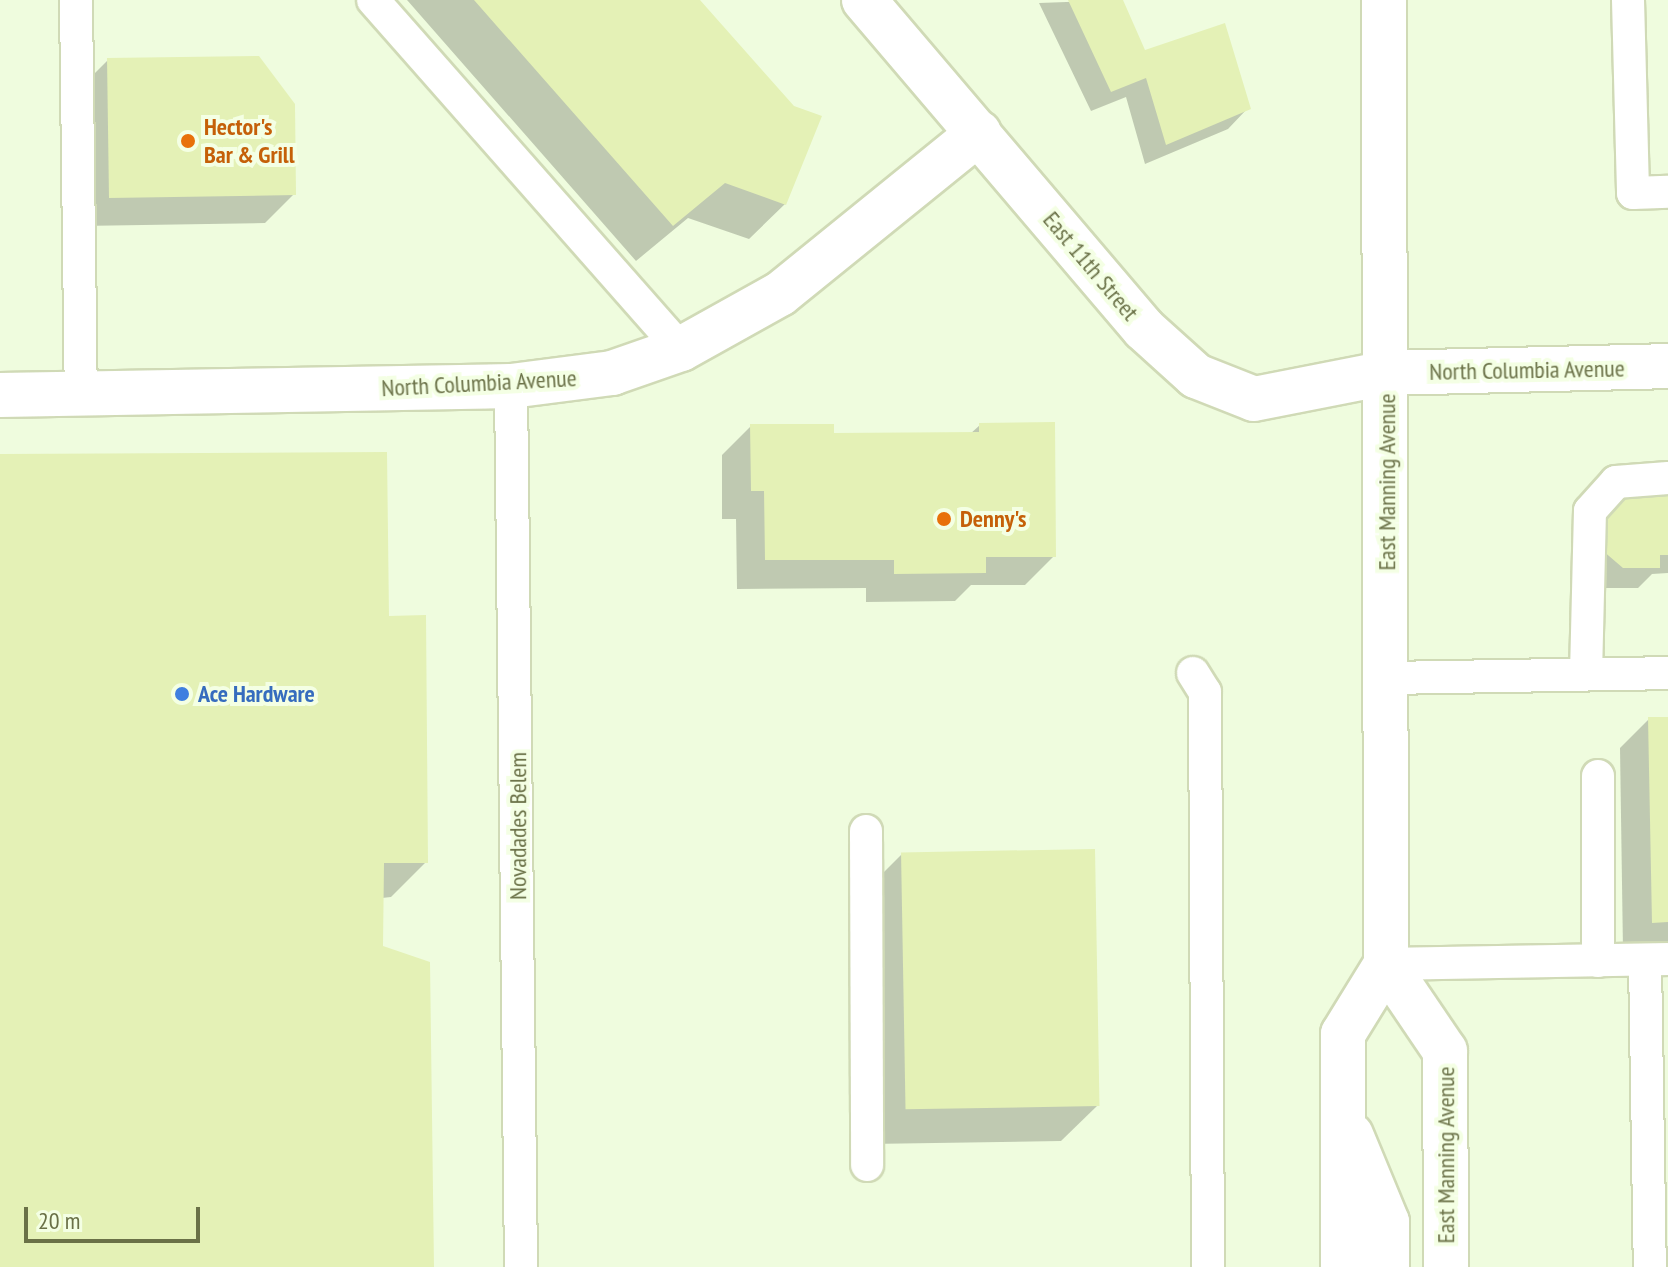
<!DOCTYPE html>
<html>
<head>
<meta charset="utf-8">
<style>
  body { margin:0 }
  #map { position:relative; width:1668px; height:1267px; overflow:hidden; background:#effcde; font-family:"PT Sans Narrow",sans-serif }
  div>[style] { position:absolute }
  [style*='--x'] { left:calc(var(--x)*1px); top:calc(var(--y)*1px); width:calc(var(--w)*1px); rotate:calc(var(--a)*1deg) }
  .shadow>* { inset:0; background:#0003 }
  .building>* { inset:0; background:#e4f1b6; transform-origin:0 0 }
  .roads { filter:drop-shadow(2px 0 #d0dab6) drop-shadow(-2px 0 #d0dab6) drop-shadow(0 2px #d0dab6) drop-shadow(0 -2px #d0dab6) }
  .lane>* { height:32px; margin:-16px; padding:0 16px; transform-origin:16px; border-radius:16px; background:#fff }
  .street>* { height:44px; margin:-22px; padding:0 22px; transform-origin:22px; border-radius:22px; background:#fff }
  .secondary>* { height:44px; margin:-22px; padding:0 22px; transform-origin:22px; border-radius:22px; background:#fff }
  .dots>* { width:22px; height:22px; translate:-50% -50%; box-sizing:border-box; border:4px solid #f4ffe4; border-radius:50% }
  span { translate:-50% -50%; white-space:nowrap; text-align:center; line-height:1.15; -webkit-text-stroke:8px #f4ffe4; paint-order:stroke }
  .food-label { font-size:24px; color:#c56008; font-weight:700 }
  .left { translate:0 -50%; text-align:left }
  .street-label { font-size:24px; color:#6a7147 }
  .shop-label { font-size:24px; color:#366cbe; font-weight:700 }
  .scale { position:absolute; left:24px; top:1207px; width:176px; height:36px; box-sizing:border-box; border:4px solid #6a7147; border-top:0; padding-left:10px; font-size:24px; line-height:28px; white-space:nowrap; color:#6a7147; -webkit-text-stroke:6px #f4ffe4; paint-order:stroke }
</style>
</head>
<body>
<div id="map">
  <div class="shadow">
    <i style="clip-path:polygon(407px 0,698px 0,785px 204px,749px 239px,688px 218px,636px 261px)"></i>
    <i style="clip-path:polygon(1121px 0,1144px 53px,1248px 108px,1228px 129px,1145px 164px,1126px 97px,1091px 111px,1039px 3px)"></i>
    <i style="clip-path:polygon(108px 60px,294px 194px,265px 223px,80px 226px,79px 89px)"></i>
    <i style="clip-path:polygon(980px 425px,1054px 556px,1025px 585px,971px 585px,955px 601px,866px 602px,866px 588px,737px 589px,736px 519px,722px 519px,722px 455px,751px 426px,832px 435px,970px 434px)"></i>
    <i style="clip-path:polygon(0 456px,387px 618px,426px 862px,391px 897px,382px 898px,381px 947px,432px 1267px,0 1267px)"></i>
    <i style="clip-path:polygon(1668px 466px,1668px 573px,1652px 574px,1638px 588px,1602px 588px,1583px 570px)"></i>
    <i style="clip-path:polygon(1649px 719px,1668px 719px,1668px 950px,1623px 951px,1620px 748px)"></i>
    <i style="clip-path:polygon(902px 854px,1097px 1106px,1061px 1141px,869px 1144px,866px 890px)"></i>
  </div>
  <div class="building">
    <i style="clip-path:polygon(474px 0,700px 0,794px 106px,822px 116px,786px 205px,725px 183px,673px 226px)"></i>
    <i style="clip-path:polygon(1068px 0,1123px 0,1145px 50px,1225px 23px,1251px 109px,1166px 145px,1146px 78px,1111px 92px)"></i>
    <i style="clip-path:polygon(259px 56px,295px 104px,296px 195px,109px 198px,107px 58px)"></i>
    <i style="clip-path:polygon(1055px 422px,1056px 557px,986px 557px,986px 573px,894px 574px,894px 560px,765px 560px,764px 491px,751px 491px,750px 424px,834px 424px,834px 433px,979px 432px,979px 423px)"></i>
    <i style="clip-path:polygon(387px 452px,389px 616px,426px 615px,428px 863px,384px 863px,383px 946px,430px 962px,434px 1267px,0 1267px,0 454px)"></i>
    <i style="clip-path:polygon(1641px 464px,1668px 464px,1668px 555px,1660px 555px,1660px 568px,1623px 568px,1602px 550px,1603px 503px,1641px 485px)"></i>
    <i style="clip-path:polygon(1648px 717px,1668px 717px,1668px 922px,1652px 923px)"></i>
    <i style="left:1095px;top:849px;width:257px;height:194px;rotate:89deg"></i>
  </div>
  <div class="roads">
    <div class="lane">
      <i style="--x:76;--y:0;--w:394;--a:89.3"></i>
      <i style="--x:373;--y:0;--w:465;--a:48.6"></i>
      <i style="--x:1628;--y:0;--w:193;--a:88.5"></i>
      <i style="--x:1633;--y:193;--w:35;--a:-2"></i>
      <i style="--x:511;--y:386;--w:881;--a:89.35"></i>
      <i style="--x:1193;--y:673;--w:22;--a:58"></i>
      <i style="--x:1205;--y:692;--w:575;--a:89.7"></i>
      <i style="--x:1586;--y:674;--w:163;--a:-88.6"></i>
      <i style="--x:1590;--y:511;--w:39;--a:-48"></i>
      <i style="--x:1616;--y:482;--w:52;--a:-4.4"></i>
      <i style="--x:1388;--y:678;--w:280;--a:-1"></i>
      <i style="--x:1598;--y:776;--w:185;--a:90"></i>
      <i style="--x:866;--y:831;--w:334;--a:89.8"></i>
      <i style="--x:1645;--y:960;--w:307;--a:89.1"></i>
      <i style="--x:1386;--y:964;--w:282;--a:-1"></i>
    </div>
    <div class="street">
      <i style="--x:0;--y:395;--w:511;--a:-1.01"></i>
      <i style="--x:511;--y:386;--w:102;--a:-7.3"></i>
      <i style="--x:612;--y:373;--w:73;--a:-19.2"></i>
      <i style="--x:681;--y:349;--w:113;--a:-29.1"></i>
      <i style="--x:780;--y:294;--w:256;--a:-39"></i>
    </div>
    <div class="secondary">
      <i style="--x:864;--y:0;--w:432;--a:49.6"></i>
      <i style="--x:1144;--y:329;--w:70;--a:42.1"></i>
      <i style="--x:1196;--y:376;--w:62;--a:21.6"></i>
      <i style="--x:1254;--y:399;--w:135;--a:-11.1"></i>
      <i style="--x:1386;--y:373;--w:282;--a:-1.4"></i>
      <i style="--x:1386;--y:964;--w:105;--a:55.9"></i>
      <i style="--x:1445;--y:1051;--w:216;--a:89.7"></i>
      <i style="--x:1351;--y:1135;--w:94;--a:67.5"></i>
      <i style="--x:1387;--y:1222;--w:45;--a:90"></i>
      <i style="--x:1343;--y:1267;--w:233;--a:-90"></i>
      <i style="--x:1343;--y:1034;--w:82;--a:-58.4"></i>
      <i style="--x:1386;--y:964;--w:964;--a:-90.12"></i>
    </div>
  </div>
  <div class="dots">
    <i style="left:188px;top:141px;background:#e8710a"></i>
    <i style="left:944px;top:519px;background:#e8710a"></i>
    <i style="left:182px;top:694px;background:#3f7fe0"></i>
  </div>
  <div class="food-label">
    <span class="left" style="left:204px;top:141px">Hector's<br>Bar &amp; Grill</span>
    <span class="left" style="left:960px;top:519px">Denny's</span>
  </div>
  <div class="street-label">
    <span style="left:1091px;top:266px;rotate:50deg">East 11th Street</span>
    <span style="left:1527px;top:370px;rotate:-1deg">North Columbia Avenue</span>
    <span style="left:479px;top:383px;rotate:-3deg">North Columbia Avenue</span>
    <span style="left:1387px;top:482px;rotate:-90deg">East Manning Avenue</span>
    <span style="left:518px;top:826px;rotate:-90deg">Novadades Belem</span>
    <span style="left:1446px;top:1155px;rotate:-90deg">East Manning Avenue</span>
  </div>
  <div class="shop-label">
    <span class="left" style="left:198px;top:694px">Ace Hardware</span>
  </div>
  <div class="scale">20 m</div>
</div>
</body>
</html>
